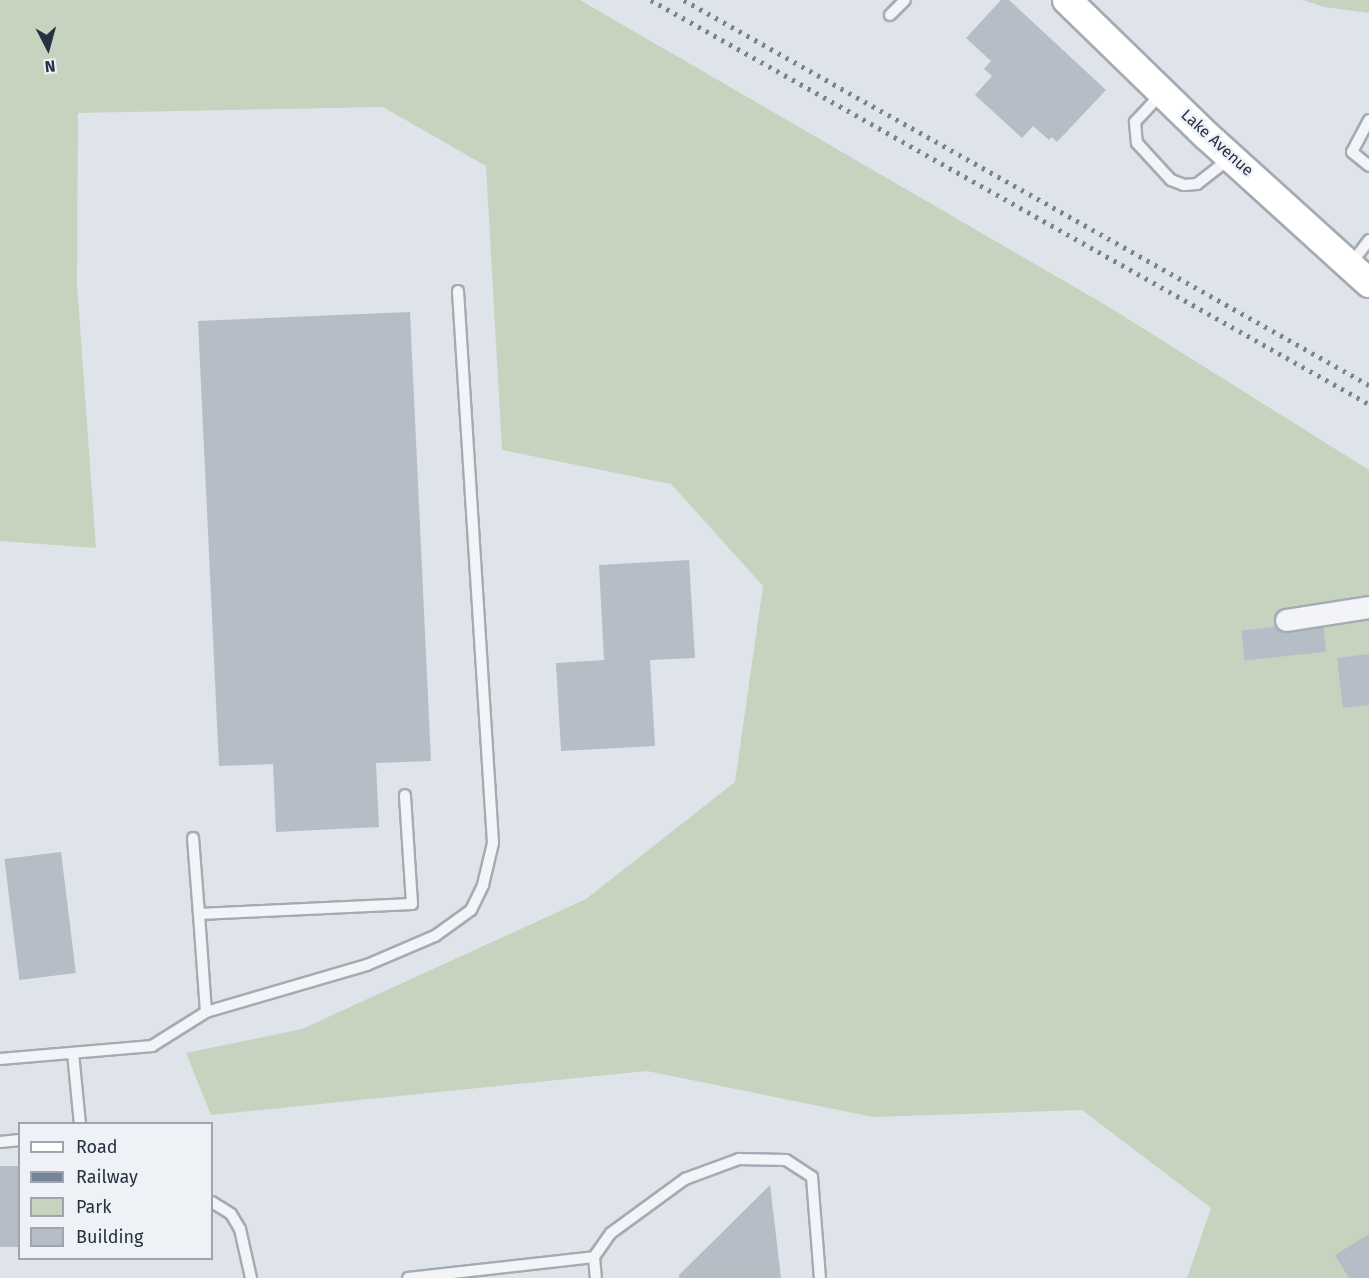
<!DOCTYPE html>
<html>
<head>
<meta charset="utf-8">
<style>
  body { margin:0 }
  #map { position:relative; width:1369px; height:1278px; overflow:hidden; background:#dfe4ea; font-family:"Fira Sans",sans-serif }
  div>[style] { position:absolute }
  [style*='--x'] { left:calc(var(--x)*1px); top:calc(var(--y)*1px); width:calc(var(--w)*1px); rotate:calc(var(--a)*1deg) }
  .green>* { inset:0; background:#c6d4bf }
  .building>* { inset:0; background:#b5bdc7; transform-origin:0 0 }
  .roads { filter:drop-shadow(2px 0 #a4abb4) drop-shadow(-2px 0 #a4abb4) drop-shadow(0 2px #a4abb4) drop-shadow(0 -2px #a4abb4) }
  .lane>* { height:10px; margin:-5px; padding:0 5px; transform-origin:5px; border-radius:5px; background:#f2f4f7 }
  .street>* { height:21px; margin:-10.5px; padding:0 10.5px; transform-origin:10.5px; border-radius:10.5px; background:#f2f4f7 }
  .secondary>* { height:28px; margin:-14px; padding:0 14px; transform-origin:14px; border-radius:14px; background:#fff }
  .rail>* { height:4.5px; margin-top:-2.25px; transform-origin:0; background:repeating-linear-gradient(90deg,#778495 0 3px,transparent 0 9px) }
  span { translate:-50% -50%; white-space:nowrap; text-align:center; line-height:1.15; -webkit-text-stroke:5px #eef2f7; paint-order:stroke }
  .street-label { font-size:16px; color:#263242 }
  .legend { position:absolute; left:18px; top:1122px; width:195px; height:138px; box-sizing:border-box; background:#eef2f7; border:2px solid #9ea5af; margin:0; padding:8px 10px; list-style:none; font-size:18px; color:#263242 }
  .legend li { display:flex; align-items:center; gap:12px; height:30px }
  .legend b { width:30px; border:2px solid #9ea5af }
  .north { position:absolute; left:18px; top:18px; width:60px; height:60px; -webkit-text-stroke:4px #eef2f7; paint-order:stroke; rotate:174deg; font-size:16px; font-weight:700; line-height:24px; text-align:center; color:#263242 }
  .north::after { content:''; display:block; margin:auto; width:21px; height:27px; background:#263242; clip-path:polygon(50% 0,100% 100%,50% 72%,0 100%) }
</style>
</head>
<body>
<div id="map">
  <div class="green">
    <i style="clip-path:polygon(0 0,580px 0,1109px 307px,1369px 470px,1369px 1278px,1187px 1278px,1211px 1208px,1082px 1110px,873px 1117px,647px 1071px,211px 1115px,186px 1053px,302px 1029px,586px 899px,735px 782px,763px 586px,671px 484px,502px 450px,486px 166px,383px 107px,78px 113px,77px 284px,96px 548px,0 541px)"></i>
    <i style="clip-path:polygon(1303px 0,1369px 0,1369px 13px,1324px 7px)"></i>
  </div>
  <div class="building">
    <i style="clip-path:polygon(1001px 0,1009px 0,1106px 90px,1057px 142px,1052px 137px,1049px 140px,1033px 126px,1022px 138px,975px 95px,992px 76px,984px 69px,991px 61px,966px 38px)"></i>
    <i style="clip-path:polygon(410px 312px,431px 761px,376px 763px,379px 827px,276px 832px,273px 764px,219px 766px,198px 321px)"></i>
    <i style="clip-path:polygon(689px 560px,695px 658px,650px 660px,655px 746px,561px 751px,556px 663px,604px 660px,599px 565px)"></i>
    <i style="left:1323px;top:622px;width:30px;height:82px;rotate:84deg"></i>
    <i style="clip-path:polygon(1369px 654px,1369px 705px,1343px 708px,1337px 658px)"></i>
    <i style="left:61px;top:852px;width:122px;height:57px;rotate:83deg"></i>
    <i style="left:20px;top:1166px;width:81px;height:20px;rotate:90deg"></i>
    <i style="clip-path:polygon(770px 1185px,781px 1278px,679px 1278px,679px 1275px)"></i>
    <i style="clip-path:polygon(1369px 1234px,1369px 1278px,1349px 1278px,1335px 1255px)"></i>
  </div>
  <div class="roads">
    <div class="lane">
      <i style="--x:890;--y:15;--w:21;--a:-45"></i>
      <i style="--x:1162;--y:93;--w:40;--a:133"></i>
      <i style="--x:1135;--y:122;--w:21;--a:85"></i>
      <i style="--x:1137;--y:143;--w:50;--a:47.4"></i>
      <i style="--x:1171;--y:180;--w:14;--a:21"></i>
      <i style="--x:1184;--y:185;--w:13;--a:-4"></i>
      <i style="--x:1197;--y:184;--w:41;--a:-38"></i>
      <i style="--x:1369;--y:120;--w:36;--a:118"></i>
      <i style="--x:1352;--y:152;--w:22;--a:39"></i>
      <i style="--x:1351;--y:264;--w:30;--a:-53"></i>
      <i style="--x:193;--y:838;--w:76;--a:85.5"></i>
      <i style="--x:199;--y:914;--w:213;--a:-2.7"></i>
      <i style="--x:412;--y:904;--w:109;--a:-93.7"></i>
      <i style="--x:206;--y:1012;--w:168;--a:-16.3"></i>
      <i style="--x:367;--y:965;--w:74;--a:-23.1"></i>
      <i style="--x:435;--y:936;--w:44;--a:-35.8"></i>
      <i style="--x:471;--y:910;--w:28;--a:-64"></i>
      <i style="--x:483;--y:885;--w:43;--a:-76.6"></i>
      <i style="--x:493;--y:843;--w:553;--a:-93.63"></i>
      <i style="--x:73;--y:1053;--w:71;--a:84.4"></i>
      <i style="--x:0;--y:1059;--w:153;--a:-4.9"></i>
      <i style="--x:152;--y:1046;--w:64;--a:-32.2"></i>
      <i style="--x:206;--y:1012;--w:98;--a:-94.1"></i>
      <i style="--x:0;--y:1142;--w:20;--a:-6"></i>
      <i style="--x:212;--y:1202;--w:22;--a:32"></i>
      <i style="--x:231;--y:1214;--w:17;--a:59"></i>
      <i style="--x:240;--y:1229;--w:50;--a:77.3"></i>
      <i style="--x:594;--y:1257;--w:21;--a:85"></i>
      <i style="--x:408;--y:1278;--w:187;--a:-6.4"></i>
      <i style="--x:594;--y:1257;--w:29;--a:-55"></i>
      <i style="--x:611;--y:1233;--w:92;--a:-36.1"></i>
      <i style="--x:685;--y:1179;--w:58;--a:-20.3"></i>
      <i style="--x:739;--y:1159;--w:47;--a:1.2"></i>
      <i style="--x:786;--y:1160;--w:31;--a:33"></i>
      <i style="--x:812;--y:1177;--w:101;--a:85.5"></i>
    </div>
    <div class="street">
      <i style="--x:1286;--y:620;--w:84;--a:-8.9"></i>
    </div>
    <div class="secondary">
      <i style="--x:1067;--y:0;--w:195;--a:44.2"></i>
      <i style="--x:1207;--y:136;--w:219;--a:42.2"></i>
    </div>
  </div>
  <div class="rail">
    <i style="--x:651;--y:0;--w:824;--a:29.37"></i>
    <i style="--x:684;--y:0;--w:786;--a:29.34"></i>
  </div>
  <div class="street-label">
    <span style="left:1217px;top:143px;rotate:42deg">Lake Avenue</span>
  </div>
  <ul class="legend">
  <li><b style="height:8px;background:#fff"></b>Road</li>
  <li><b style="height:8px;background:#778495"></b>Railway</li>
  <li><b style="height:16px;background:#c6d4bf"></b>Park</li>
  <li><b style="height:16px;background:#b5bdc7"></b>Building</li>
  </ul>
  <div class="north">N</div>
</div>
</body>
</html>
